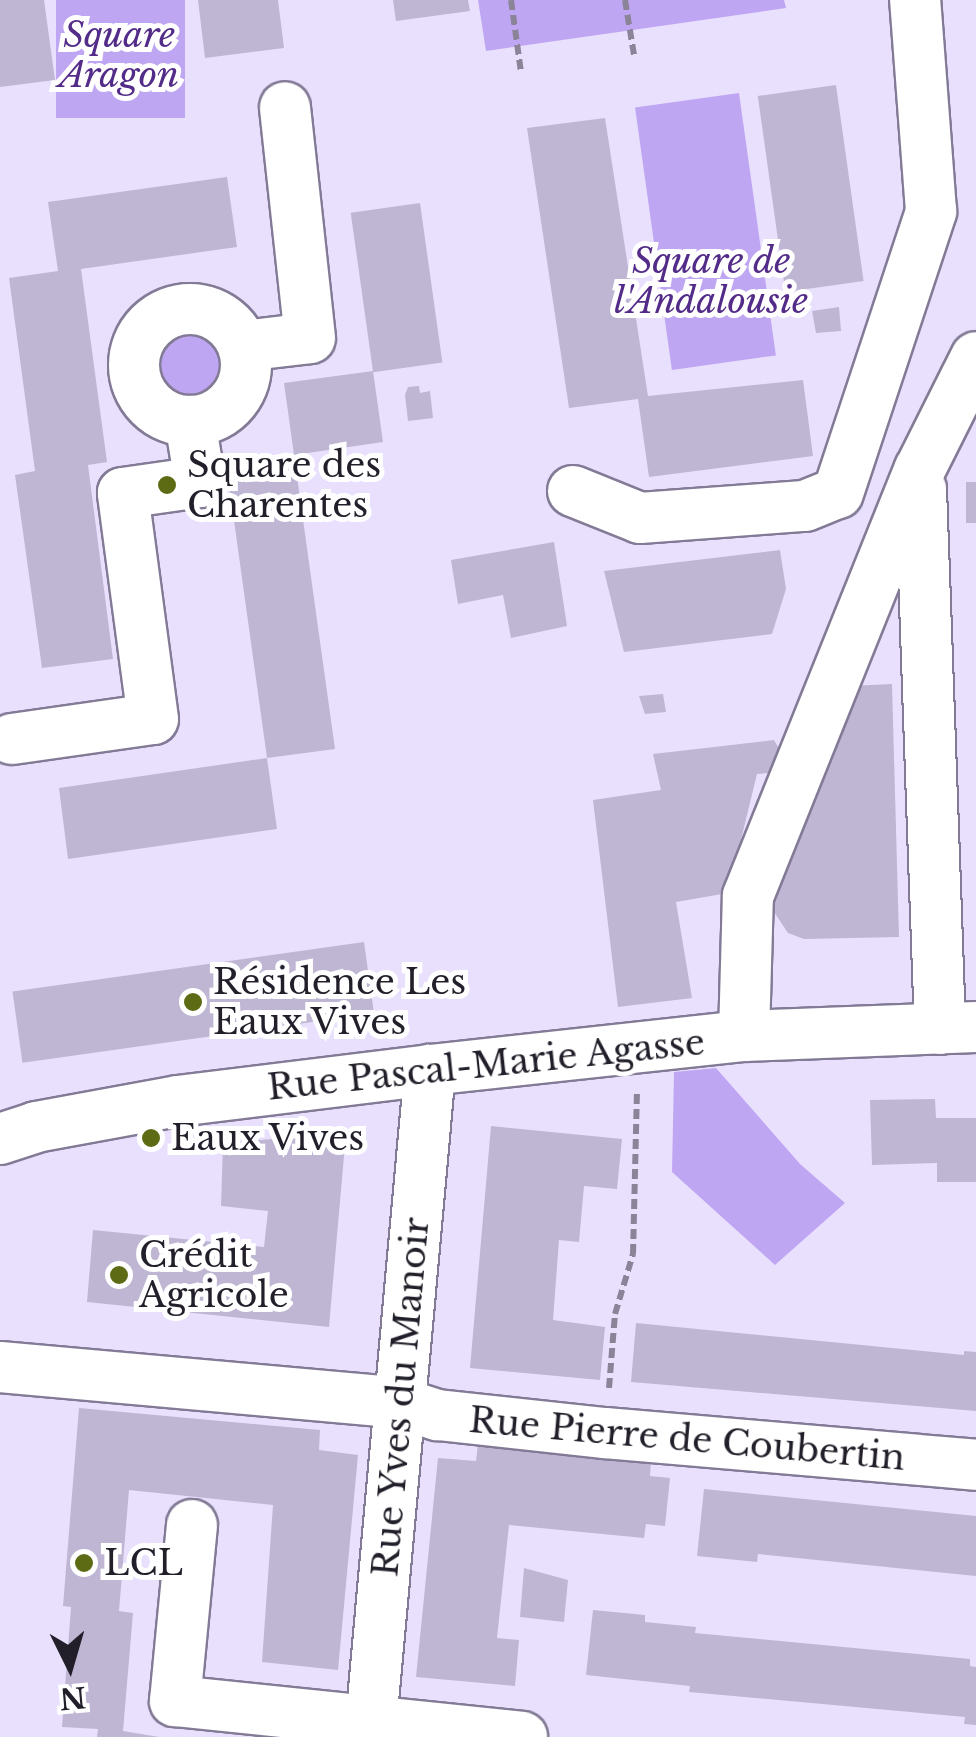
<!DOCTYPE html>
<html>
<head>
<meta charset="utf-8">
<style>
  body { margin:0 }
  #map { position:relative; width:976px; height:1737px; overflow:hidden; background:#e9e0fe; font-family:"Libre Baskerville",serif }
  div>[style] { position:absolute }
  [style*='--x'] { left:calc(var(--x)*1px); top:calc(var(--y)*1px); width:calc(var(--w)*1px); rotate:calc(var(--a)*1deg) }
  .green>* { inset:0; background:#bfa6f3; transform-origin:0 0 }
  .round { border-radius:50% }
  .building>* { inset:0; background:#bfb6d4; transform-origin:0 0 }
  .path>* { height:6px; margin-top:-3px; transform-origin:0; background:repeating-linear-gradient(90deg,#8b8499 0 10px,transparent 0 15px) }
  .roads { filter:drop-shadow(2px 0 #837b96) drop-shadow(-2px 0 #837b96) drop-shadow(0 2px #837b96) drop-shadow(0 -2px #837b96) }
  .minor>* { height:50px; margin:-25px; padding:0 25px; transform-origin:25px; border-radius:25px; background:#fff }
  .minor>.ring { margin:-25px; padding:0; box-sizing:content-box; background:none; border:50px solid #fff; border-radius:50% }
  .dots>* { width:28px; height:28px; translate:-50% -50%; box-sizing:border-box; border:5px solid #fff; border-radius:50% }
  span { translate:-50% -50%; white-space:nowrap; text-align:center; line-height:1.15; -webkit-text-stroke:10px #fff; paint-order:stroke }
  .park-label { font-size:35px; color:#532b88; font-style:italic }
  .poi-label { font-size:35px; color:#231f2a }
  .left { translate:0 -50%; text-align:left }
  .street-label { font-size:35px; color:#231f2a }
  .north { position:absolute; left:20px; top:1617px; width:100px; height:100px; -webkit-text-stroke:8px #fff; paint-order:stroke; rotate:175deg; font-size:28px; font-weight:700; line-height:40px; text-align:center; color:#231f2a }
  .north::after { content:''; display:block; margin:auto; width:35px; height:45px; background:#231f2a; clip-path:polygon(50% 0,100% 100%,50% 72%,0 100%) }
</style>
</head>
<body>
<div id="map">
  <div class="green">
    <i style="left:56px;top:0;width:129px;height:118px"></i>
    <i style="clip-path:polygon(478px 0,784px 0,786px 8px,486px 51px)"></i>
    <i style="left:739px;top:93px;width:265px;height:105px;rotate:82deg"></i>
    <i class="round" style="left:149px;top:324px;width:82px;height:82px"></i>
    <i style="clip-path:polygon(716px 1068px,800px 1164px,845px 1203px,775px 1265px,672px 1172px,674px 1072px)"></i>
  </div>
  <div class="building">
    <i style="clip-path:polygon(0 0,44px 0,55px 80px,0 87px)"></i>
    <i style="clip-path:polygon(198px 0,278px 0,284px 48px,205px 58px)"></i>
    <i style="clip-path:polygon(393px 0,468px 0,470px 11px,396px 21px)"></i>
    <i style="left:836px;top:85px;width:198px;height:79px;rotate:82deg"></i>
    <i style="clip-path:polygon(605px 118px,648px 396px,803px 380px,813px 456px,649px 477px,638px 399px,569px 408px,527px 128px)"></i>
    <i style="clip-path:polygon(227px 177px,237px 247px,81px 269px,107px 462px,88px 465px,113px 659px,42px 668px,15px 475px,35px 471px,9px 278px,58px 271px,48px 202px)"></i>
    <i style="left:420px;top:203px;width:161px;height:70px;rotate:82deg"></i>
    <i style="clip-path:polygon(839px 307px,841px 331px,816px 333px,812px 311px)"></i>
    <i style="clip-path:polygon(373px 371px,383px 442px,294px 455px,335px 749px,267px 758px,277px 829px,68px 859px,59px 788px,267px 758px,226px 463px,294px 455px,284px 383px)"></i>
    <i style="clip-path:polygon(419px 386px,420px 393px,430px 391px,433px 418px,408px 421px,405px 395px,408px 387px)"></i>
    <i style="left:966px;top:482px;width:10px;height:41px"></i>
    <i style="clip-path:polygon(554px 542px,567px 626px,511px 638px,503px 595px,458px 604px,451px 560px)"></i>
    <i style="clip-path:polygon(780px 550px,786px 589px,772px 634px,624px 652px,604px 571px)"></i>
    <i style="clip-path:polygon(892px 684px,899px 937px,804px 939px,788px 933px,774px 912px,776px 893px,850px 686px)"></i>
    <i style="clip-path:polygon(663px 694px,666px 712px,645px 714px,639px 696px)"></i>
    <i style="clip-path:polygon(774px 740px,780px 750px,769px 773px,757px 774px,728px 893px,676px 902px,692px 998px,618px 1007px,593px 800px,661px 790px,653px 754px)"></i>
    <i style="left:364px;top:942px;width:72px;height:355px;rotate:82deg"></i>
    <i style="clip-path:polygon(935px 1099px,936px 1118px,976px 1118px,976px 1182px,937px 1182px,937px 1163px,872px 1165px,870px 1100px)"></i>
    <i style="clip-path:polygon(491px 1126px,622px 1139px,617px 1189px,584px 1186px,579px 1242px,559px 1240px,553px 1320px,605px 1327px,600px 1380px,470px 1368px)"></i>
    <i style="clip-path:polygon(346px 1133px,329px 1327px,87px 1302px,93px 1230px,264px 1247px,268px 1211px,221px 1206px,223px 1143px)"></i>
    <i style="clip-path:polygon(636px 1323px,964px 1355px,964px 1351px,976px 1352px,976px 1411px,631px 1382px)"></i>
    <i style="clip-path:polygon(79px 1408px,320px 1430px,319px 1450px,358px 1455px,338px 1670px,262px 1662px,273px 1505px,129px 1490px,119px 1611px,133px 1613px,123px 1731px,159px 1737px,97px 1737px,98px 1729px,62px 1727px,71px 1607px,63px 1606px)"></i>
    <i style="clip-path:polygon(478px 1444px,651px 1460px,650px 1476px,670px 1478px,665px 1526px,646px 1524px,644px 1538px,509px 1525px,497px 1638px,519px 1640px,515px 1686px,416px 1677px,438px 1458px,476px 1461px)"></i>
    <i style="clip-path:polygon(704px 1489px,976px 1516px,976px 1576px,758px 1554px,757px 1562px,697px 1556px)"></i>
    <i style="clip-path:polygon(524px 1568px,568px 1580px,564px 1622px,520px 1617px)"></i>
    <i style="clip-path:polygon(593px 1610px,645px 1615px,645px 1622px,696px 1627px,695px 1633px,970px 1659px,970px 1666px,976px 1667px,976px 1725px,964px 1724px,965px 1717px,689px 1692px,690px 1686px,586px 1675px)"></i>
  </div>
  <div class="path">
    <i style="--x:511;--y:0;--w:73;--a:82.1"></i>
    <i style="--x:625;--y:0;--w:56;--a:80.7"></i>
    <i style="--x:609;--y:1388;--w:74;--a:-85.4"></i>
    <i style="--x:615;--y:1314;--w:63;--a:-73.3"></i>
    <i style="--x:633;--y:1254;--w:161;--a:-88.6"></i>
  </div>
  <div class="roads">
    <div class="minor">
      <i class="ring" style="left:134px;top:309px;width:62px;height:62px"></i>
      <i style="--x:243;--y:346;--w:67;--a:-6.8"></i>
      <i style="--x:310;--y:338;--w:232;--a:-96.2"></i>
      <i style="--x:921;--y:489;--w:540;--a:87.98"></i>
      <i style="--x:573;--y:491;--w:72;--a:21.9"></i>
      <i style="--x:640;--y:518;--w:165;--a:-4.2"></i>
      <i style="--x:805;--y:506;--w:35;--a:-22"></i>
      <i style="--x:838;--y:493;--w:297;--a:-71.7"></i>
      <i style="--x:931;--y:211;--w:212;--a:-94.3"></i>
      <i style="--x:12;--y:739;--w:142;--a:-8.1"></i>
      <i style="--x:153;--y:719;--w:228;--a:-97.6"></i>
      <i style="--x:123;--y:493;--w:78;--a:-8.1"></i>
      <i style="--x:200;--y:482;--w:62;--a:-99.3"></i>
      <i style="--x:744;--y:1036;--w:140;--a:-88.4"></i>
      <i style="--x:748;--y:896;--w:460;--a:-68.1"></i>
      <i style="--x:920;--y:469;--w:125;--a:-63.4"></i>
      <i style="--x:0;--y:1139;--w:38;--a:-18"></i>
      <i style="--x:36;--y:1127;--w:144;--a:-10.4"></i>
      <i style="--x:178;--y:1101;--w:254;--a:-7"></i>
      <i style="--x:430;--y:1070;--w:316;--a:-6.2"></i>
      <i style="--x:744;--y:1036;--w:232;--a:-2.2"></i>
      <i style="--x:0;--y:1367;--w:402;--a:5.1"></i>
      <i style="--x:400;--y:1403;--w:40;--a:18"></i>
      <i style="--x:438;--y:1415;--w:168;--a:6.2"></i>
      <i style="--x:605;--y:1433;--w:372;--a:4.9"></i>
      <i style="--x:192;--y:1525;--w:177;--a:95.5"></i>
      <i style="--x:175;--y:1701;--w:349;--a:5.9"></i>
      <i style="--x:371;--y:1723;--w:656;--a:-84.84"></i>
    </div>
  </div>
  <div class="dots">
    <i style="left:167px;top:485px;background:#5d6b14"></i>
    <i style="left:193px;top:1002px;background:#5d6b14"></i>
    <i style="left:151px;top:1138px;background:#5d6b14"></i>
    <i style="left:119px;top:1275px;background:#5d6b14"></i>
    <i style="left:84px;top:1563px;background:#5d6b14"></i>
  </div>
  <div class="park-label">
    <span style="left:119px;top:55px">Square<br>Aragon</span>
    <span style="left:711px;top:281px">Square de<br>l'Andalousie</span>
  </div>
  <div class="poi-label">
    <span class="left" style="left:187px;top:485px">Square des<br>Charentes</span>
    <span class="left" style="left:213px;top:1002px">Résidence Les<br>Eaux Vives</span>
    <span class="left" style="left:171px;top:1138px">Eaux Vives</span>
    <span class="left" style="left:139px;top:1275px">Crédit<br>Agricole</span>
    <span class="left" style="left:104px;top:1563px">LCL</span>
  </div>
  <div class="street-label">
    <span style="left:486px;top:1065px;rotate:-6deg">Rue Pascal-Marie Agasse</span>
    <span style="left:401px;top:1397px;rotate:-85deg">Rue Yves du Manoir</span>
    <span style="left:687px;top:1439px;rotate:5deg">Rue Pierre de Coubertin</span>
  </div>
  <div class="north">N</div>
</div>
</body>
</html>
